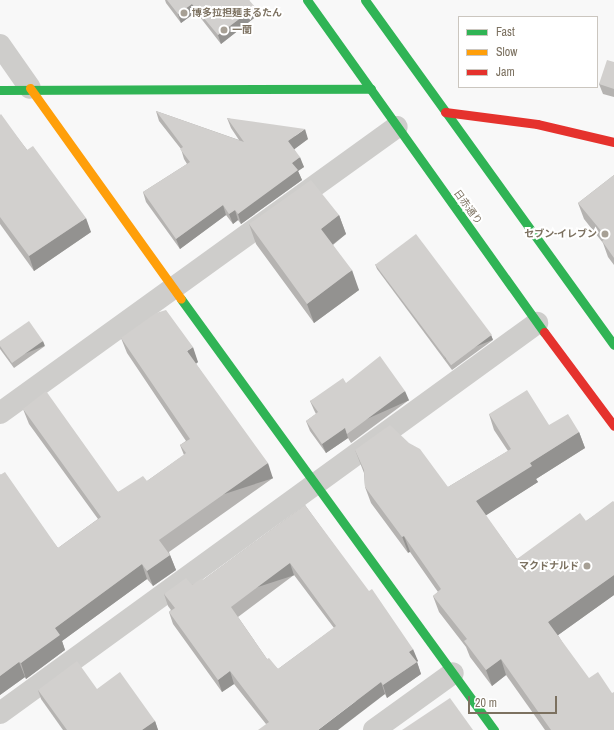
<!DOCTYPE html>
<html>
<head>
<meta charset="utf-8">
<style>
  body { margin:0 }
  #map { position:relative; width:614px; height:730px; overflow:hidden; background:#f8f8f8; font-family:"Archivo Narrow","Noto Sans JP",sans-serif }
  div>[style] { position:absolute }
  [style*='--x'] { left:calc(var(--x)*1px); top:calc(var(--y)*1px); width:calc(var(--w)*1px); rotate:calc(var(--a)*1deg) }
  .street>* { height:22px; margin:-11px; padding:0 11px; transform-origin:11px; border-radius:11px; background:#cecdcb }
  .fast>* { height:9px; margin:-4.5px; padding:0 4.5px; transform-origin:4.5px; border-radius:4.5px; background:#30b455 }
  .slow>* { height:9px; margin:-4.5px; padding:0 4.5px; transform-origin:4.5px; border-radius:4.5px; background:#ff9f0a }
  .jam>* { height:9px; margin:-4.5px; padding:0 4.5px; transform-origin:4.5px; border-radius:4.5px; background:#e5322d }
  .wall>* { inset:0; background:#b5b3b1 }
  .shaded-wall>* { inset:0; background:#939290; transform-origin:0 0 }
  .building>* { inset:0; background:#d2d0ce; transform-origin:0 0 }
  .dots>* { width:11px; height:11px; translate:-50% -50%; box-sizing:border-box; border:2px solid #fff; border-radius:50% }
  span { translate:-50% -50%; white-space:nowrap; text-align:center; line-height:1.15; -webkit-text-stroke:4px #fff; paint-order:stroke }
  .poi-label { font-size:10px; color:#7c7160; font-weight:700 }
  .left { translate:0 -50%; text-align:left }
  .right { translate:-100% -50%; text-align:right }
  .street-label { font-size:10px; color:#7c7160 }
  .legend { position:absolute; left:458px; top:16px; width:140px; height:72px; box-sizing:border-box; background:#fff; border:1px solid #cbc6bf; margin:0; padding:5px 7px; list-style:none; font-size:12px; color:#7c7160 }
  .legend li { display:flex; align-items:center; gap:8px; height:20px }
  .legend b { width:20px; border:1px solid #cbc6bf }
  .scale { position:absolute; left:468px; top:696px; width:89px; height:18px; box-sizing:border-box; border:2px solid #7c7160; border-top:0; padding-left:5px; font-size:12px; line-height:14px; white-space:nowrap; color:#7c7160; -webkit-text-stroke:3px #fff; paint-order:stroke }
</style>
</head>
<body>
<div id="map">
  <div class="street">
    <i style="--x:0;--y:45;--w:52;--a:55.1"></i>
    <i style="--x:0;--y:413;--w:489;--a:-35.8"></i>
    <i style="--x:0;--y:713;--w:664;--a:-35.99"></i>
    <i style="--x:374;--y:730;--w:97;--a:-35.8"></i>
  </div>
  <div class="fast">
    <i style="--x:307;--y:0;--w:408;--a:54.5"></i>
    <i style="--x:365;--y:0;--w:425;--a:54.2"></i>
    <i style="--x:0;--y:90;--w:371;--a:-0.2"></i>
    <i style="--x:181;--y:299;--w:533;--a:54.01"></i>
  </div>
  <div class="slow">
    <i style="--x:30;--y:88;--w:259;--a:54.4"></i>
  </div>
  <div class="jam">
    <i style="--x:445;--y:112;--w:93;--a:7.4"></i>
    <i style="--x:537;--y:124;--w:79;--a:13.2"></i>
    <i style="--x:544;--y:332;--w:117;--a:53.3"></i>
  </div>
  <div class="wall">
    <i style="clip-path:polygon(165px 0,249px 0,258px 15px,221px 44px,196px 12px,181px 23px,166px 3px)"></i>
    <i style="clip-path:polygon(614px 62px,614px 97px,603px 94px,599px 84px)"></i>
    <i style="clip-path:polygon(156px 111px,239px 140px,231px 128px,227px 118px,308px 139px,294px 149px,304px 167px,298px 171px,302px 180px,241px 224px,238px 220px,233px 224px,226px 215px,180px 249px,146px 202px,143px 192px,187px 164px,184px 159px,181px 149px,159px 121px)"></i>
    <i style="clip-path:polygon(0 115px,91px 232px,34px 271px,0 224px)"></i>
    <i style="clip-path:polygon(614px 175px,614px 265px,608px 257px,603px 243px,584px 219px,578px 203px)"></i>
    <i style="clip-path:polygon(339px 215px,346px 234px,333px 245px,359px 290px,314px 323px,256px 244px,249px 224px)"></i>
    <i style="clip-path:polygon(375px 264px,491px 335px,493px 340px,452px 370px,377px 269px)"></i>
    <i style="clip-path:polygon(121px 338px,198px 362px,196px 364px,273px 478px,169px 552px,170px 555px,176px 570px,153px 586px,147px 579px,62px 641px,65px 650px,26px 679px,25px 677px,0 695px,0 474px,58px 548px,98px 519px,29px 424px,23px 409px,118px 492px,147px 481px,184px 455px,180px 445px,186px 441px,127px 353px)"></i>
    <i style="clip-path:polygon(0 341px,45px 346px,14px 368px,0 349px)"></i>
    <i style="clip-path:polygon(346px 383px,409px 400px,351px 443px,348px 438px,326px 453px,310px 431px,306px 421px,316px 414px,314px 410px,310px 401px)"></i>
    <i style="clip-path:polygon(489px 414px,549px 425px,579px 432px,585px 448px,536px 479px,538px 482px,485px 515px,517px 559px,586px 521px,614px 502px,614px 595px,558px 635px,614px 730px,545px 730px,506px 675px,492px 686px,470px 657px,466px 647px,439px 612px,433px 596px,438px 592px,410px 552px,408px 553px,371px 503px,365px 487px,364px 473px,355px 450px,448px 487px,508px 451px,494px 430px)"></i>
    <i style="clip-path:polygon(evenodd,305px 505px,418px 661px,417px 662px,421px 674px,387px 698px,385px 694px,266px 724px,234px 684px,222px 692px,173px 624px,169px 612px,171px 610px,168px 606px,164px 594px,192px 585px,203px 580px,305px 505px,294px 575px,334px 628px,278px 669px,267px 659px,238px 617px,294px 575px)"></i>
    <i style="clip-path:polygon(97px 689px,155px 721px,158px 730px,63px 730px,41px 699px,38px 690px)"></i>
  </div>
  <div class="shaded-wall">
    <i style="clip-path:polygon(192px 4px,196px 12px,181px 23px,178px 14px)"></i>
    <i style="clip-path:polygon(255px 7px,258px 15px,221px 44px,218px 35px)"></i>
    <i style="clip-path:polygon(305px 129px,308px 139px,292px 151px,288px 141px)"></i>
    <i style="clip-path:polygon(300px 157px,304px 167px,298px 171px,302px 180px,241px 224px,238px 214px,292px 163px)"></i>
    <i style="clip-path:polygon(223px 205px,226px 215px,180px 249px,176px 239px)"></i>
    <i style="clip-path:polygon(235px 210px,238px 220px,233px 224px,229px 214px)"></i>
    <i style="clip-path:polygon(339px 215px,346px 234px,328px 248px,321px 229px)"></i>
    <i style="clip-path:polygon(86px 218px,91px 232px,34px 271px,29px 256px)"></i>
    <i style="clip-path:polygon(352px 270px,359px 290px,314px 323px,307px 304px)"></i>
    <i style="left:491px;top:335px;width:5px;height:51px;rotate:68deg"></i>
    <i style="left:43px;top:341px;width:5px;height:38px;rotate:68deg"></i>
    <i style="clip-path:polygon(193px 347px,198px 362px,192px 366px,187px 351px)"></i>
    <i style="left:405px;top:391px;width:10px;height:72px;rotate:66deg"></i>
    <i style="clip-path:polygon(345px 428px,348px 438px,326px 453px,322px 444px)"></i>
    <i style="clip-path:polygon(579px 432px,585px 448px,536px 479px,538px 482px,482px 518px,476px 501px,530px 463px)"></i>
    <i style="left:268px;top:463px;width:16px;height:133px;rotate:72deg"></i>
    <i style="left:404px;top:536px;width:17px;height:2px;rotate:69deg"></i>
    <i style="clip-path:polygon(170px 555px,176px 570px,153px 586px,147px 571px)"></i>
    <i style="left:290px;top:563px;width:13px;height:74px;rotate:72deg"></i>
    <i style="clip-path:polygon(142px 564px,147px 579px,62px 641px,65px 650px,26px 679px,21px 663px,55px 628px)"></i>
    <i style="clip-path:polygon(614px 575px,614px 595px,554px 638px,548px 622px)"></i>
    <i style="clip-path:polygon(413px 649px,418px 661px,413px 664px,409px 652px)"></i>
    <i style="clip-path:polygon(501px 659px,506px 675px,492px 686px,486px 670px)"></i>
    <i style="clip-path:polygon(19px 662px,25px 677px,0 695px,0 676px)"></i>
    <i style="clip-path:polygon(417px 662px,421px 674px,387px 698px,383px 685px)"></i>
    <i style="clip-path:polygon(230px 671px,234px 684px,222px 692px,218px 680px)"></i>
    <i style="clip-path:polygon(381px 682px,385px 694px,338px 730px,318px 730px)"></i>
    <i style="clip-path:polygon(155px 721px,158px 730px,142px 730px)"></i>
  </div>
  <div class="building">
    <i style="clip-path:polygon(167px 0,249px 0,255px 7px,218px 35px,192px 4px,178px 14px)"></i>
    <i style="clip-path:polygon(607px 60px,614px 62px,614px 89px,599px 84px)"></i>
    <i style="clip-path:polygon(156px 111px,244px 142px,227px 118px,305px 129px,288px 141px,300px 157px,292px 163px,298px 170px,238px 214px,235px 210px,229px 214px,223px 205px,176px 239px,143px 192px,190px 162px,180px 149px,183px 147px)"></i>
    <i style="clip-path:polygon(1px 114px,27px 150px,33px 146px,86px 218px,29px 256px,0 217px,0 115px)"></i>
    <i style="clip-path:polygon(614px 175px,614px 258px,602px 241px,607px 238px,578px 203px)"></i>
    <i style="clip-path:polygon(311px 180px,339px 215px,321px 229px,352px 270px,307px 304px,249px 224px)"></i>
    <i style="left:416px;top:234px;width:126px;height:51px;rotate:53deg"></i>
    <i style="clip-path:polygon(166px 310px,193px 347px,187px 351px,268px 463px,159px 540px,170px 555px,147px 571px,142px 564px,55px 628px,60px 635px,21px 663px,19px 662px,0 676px,0 474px,0 475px,5px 472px,58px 548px,101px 517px,23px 409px,46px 391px,118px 492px,143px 476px,147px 481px,186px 453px,180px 445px,190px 439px,121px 338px,156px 313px)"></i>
    <i style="clip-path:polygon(29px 321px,43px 341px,12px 363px,0 346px,0 341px)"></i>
    <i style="clip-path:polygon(380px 356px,405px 391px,347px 434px,345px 428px,322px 444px,306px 421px,318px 412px,310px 401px,343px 378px,346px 383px)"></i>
    <i style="clip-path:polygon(527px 390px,549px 425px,568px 414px,579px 432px,530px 463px,532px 466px,476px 501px,517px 559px,580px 513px,586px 521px,613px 501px,614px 502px,614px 575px,548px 622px,589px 678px,598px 672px,612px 693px,614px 692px,614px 730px,551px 730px,501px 659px,486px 670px,464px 641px,467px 639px,433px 596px,441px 589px,404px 536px,402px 537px,365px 487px,364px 470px,355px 450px,390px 425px,409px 443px,420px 449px,448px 487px,511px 449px,489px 414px)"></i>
    <i style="clip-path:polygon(evenodd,305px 505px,369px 591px,372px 589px,413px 649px,409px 652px,417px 662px,383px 685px,381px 682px,318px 730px,258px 730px,269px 722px,230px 671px,218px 680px,169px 612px,175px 608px,164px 594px,186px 578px,192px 585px,202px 578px,203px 580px,305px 505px,290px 563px,336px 626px,278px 669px,269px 658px,267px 659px,231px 607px,290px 563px)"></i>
    <i style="clip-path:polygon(77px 661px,97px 689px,120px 672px,155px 721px,142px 730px,67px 730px,38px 690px)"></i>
    <i style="clip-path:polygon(450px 698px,473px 730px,402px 730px)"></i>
  </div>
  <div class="dots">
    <i style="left:184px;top:13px;background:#a7a095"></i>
    <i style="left:224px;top:30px;background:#a7a095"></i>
    <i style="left:605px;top:234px;background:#a7a095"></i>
    <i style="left:587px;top:566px;background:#a7a095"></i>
  </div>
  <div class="poi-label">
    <span class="left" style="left:192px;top:13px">博多拉担麺まるたん</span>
    <span class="left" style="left:232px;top:30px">一蘭</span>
    <span class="right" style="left:597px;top:234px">セブン-イレブン</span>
    <span class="right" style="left:579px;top:566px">マクドナルド</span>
  </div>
  <div class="street-label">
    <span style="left:468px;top:207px;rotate:54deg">日赤通り</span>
  </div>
  <ul class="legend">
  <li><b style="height:5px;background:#30b455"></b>Fast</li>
  <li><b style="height:5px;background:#ff9f0a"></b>Slow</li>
  <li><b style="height:5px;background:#e5322d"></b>Jam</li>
  </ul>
  <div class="scale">20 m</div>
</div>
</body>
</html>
